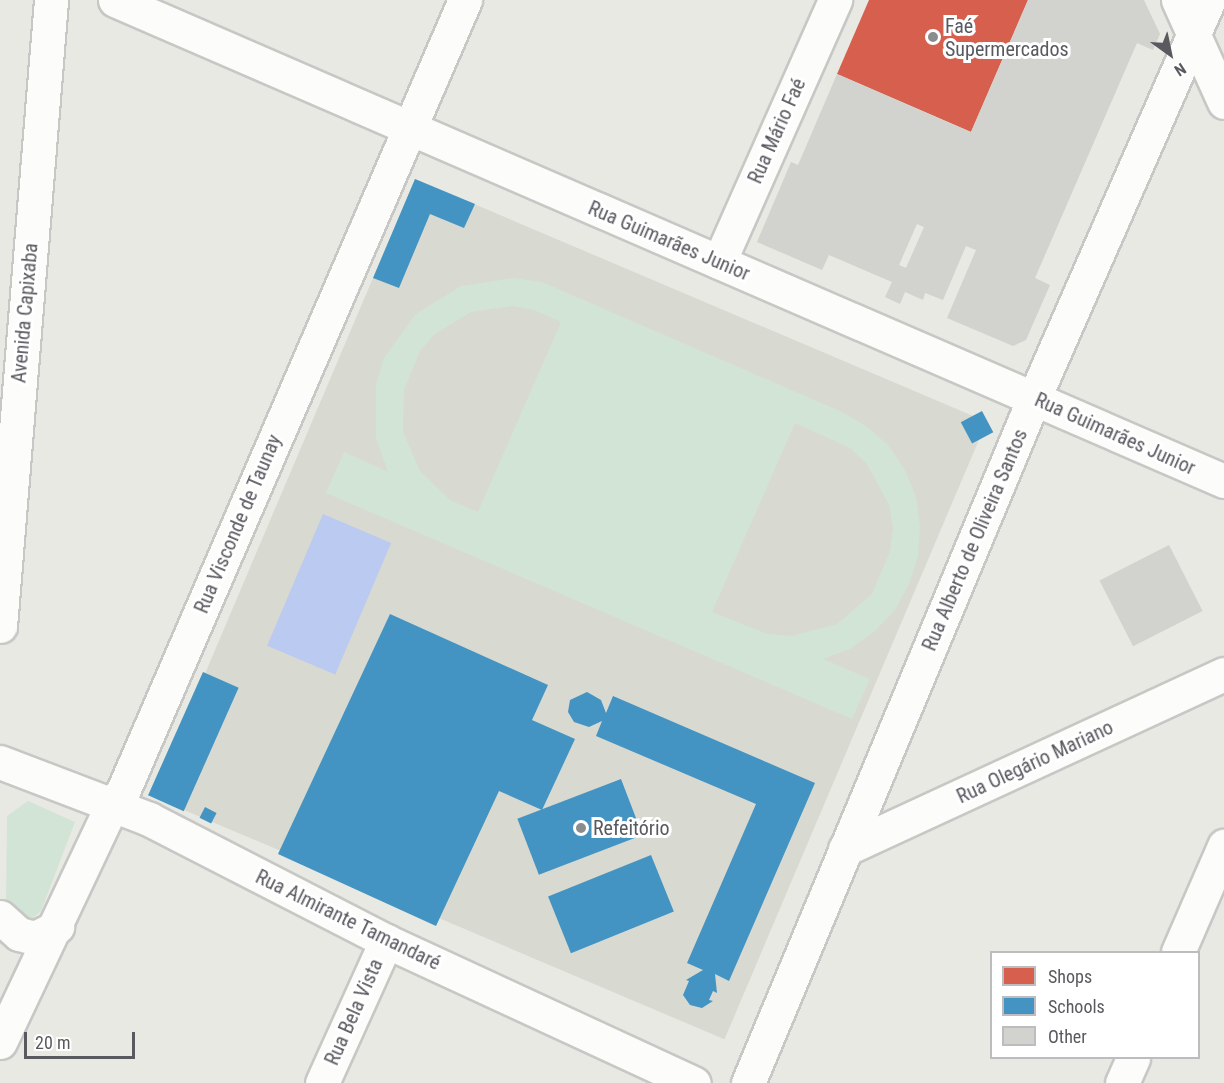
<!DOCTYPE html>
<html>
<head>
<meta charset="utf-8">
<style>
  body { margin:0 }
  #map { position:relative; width:1224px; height:1083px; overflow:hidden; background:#e8e9e3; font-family:"Roboto Condensed",sans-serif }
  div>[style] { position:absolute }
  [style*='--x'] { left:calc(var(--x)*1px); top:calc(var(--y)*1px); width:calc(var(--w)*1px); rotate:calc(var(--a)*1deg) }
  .education>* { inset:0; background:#d8d9d1; transform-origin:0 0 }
  .green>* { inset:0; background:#d2e4d5 }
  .water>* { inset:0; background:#bacaf0; transform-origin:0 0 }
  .shops>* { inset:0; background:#d6604d }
  .schools>* { inset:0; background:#4393c3; transform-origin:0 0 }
  .building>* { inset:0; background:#d2d2ce; transform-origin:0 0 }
  .roads { filter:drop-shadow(2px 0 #c7c7c6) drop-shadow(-2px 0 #c7c7c6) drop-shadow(0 2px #c7c7c6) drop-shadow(0 -2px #c7c7c6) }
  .minor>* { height:33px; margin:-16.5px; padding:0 16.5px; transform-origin:16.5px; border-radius:16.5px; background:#fcfcfb }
  .tertiary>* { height:33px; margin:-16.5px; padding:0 16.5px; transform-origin:16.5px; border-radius:16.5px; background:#fcfcfb }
  .secondary>* { height:33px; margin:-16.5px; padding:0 16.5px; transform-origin:16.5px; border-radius:16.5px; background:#fcfcfb }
  .dots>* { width:16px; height:16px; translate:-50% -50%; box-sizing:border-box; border:3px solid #fff; border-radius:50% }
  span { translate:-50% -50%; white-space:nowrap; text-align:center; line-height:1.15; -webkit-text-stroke:6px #fff; paint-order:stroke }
  .poi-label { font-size:20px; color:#595a60 }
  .left { translate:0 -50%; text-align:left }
  .street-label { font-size:20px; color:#595a60 }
  .legend { position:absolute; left:990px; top:951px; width:210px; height:108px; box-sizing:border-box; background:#fff; border:2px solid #bdbdbf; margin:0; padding:8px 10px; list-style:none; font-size:18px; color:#595a60 }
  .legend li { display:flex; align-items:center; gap:12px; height:30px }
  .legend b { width:30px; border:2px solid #bdbdbf }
  .north { position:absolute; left:1140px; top:24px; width:60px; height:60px; -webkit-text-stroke:4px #fff; paint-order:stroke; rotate:147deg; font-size:16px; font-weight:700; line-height:24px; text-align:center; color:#595a60 }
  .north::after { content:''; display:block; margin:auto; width:21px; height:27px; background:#595a60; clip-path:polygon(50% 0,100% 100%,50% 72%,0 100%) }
  .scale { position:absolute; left:24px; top:1032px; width:111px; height:27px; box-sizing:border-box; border:3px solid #595a60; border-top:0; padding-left:8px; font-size:18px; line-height:21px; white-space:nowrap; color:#595a60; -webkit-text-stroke:4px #fff; paint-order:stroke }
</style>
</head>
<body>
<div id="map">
  <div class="education">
    <i style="left:415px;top:179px;width:621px;height:671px;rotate:23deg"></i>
  </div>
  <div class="green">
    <i style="clip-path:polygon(evenodd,514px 278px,542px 282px,842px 412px,866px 426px,888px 445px,905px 470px,916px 497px,920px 527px,918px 556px,909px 584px,895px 610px,874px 632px,850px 649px,823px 659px,870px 679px,852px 719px,326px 493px,344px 452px,388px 472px,376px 438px,376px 384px,384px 358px,416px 314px,461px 286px,514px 278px,513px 306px,534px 310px,561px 322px,478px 512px,450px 500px,420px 471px,403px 432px,404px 390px,420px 351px,435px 334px,471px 312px,513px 306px,514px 278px,795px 423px,850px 448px,867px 464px,889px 505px,893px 528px,890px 551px,872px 594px,837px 624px,792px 636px,768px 634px,712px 612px,795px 423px)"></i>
    <i style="clip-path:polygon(28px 801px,75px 822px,41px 911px,29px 921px,7px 911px,6px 901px,7px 816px)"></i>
  </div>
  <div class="water">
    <i style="left:323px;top:514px;width:74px;height:143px;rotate:23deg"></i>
  </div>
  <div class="shops">
    <i style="clip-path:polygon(869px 0,1028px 0,971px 132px,837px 74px)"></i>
  </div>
  <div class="schools">
    <i style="clip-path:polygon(415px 179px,475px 204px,464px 228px,430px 214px,399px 288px,373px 278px)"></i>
    <i style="left:982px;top:411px;width:24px;height:24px;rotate:62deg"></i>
    <i style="clip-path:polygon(390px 614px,548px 685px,532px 720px,575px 739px,542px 810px,499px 791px,436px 926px,278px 854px)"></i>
    <i style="left:203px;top:672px;width:39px;height:135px;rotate:24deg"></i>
    <i style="clip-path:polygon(587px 692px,601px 700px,606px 713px,613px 696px,815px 783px,729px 981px,715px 974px,717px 993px,713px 991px,709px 1000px,713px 1001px,702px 1008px,690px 1005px,683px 995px,689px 981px,686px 980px,703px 970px,687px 963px,756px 804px,596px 736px,602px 721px,589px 727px,574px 722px,568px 712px,570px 700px)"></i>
    <i style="left:621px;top:779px;width:60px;height:111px;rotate:69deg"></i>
    <i style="left:205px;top:807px;width:13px;height:12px;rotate:27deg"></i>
    <i style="left:651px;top:855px;width:61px;height:111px;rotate:68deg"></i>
  </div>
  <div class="building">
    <i style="clip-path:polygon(evenodd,1028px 0,1144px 0,1160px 34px,1153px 50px,1137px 43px,1035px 278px,1050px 285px,1026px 340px,1013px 346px,947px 318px,976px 250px,966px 246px,943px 300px,925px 293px,923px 300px,905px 292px,900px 304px,885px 297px,892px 282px,829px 255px,822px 270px,757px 242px,791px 162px,798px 165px,837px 74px,971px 132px,1028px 0,917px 224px,924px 227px,906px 268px,899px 265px,917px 224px)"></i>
    <i style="left:1169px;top:545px;width:74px;height:78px;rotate:63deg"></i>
  </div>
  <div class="roads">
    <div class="minor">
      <i style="--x:115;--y:0;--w:1209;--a:23.45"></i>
      <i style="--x:719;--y:262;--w:287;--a:-66.1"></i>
      <i style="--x:0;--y:762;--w:160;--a:20.9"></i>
      <i style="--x:149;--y:819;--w:267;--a:27.2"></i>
      <i style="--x:386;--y:941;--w:339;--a:24.8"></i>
      <i style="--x:322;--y:1083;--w:156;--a:-65.7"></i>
    </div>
    <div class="tertiary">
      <i style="--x:0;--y:626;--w:628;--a:-85.34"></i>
      <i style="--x:0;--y:917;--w:25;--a:42"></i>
      <i style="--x:19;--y:934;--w:16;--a:14"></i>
      <i style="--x:35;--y:938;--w:25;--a:-27"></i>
      <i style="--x:0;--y:1042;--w:264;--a:-64.7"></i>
      <i style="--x:113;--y:803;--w:16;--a:-50"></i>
      <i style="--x:123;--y:791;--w:862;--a:-66.62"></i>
    </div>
    <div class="secondary">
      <i style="--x:1178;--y:0;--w:112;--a:65.7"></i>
      <i style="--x:845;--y:849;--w:417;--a:-24.8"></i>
      <i style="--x:1178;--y:952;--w:116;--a:-66.5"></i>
      <i style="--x:748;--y:1083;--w:742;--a:-67.34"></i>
      <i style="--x:1034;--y:398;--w:435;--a:-66.3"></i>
      <i style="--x:1122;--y:1083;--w:27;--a:-66"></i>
    </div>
  </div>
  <div class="dots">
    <i style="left:933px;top:37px;background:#8b8c8e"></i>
    <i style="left:581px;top:828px;background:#8b8c8e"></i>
  </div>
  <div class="poi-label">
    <span class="left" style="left:945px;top:38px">Faé<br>Supermercados</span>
    <span class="left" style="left:593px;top:828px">Refeitório</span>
  </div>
  <div class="street-label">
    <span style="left:777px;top:131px;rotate:-66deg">Rua Mário Faé</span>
    <span style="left:669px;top:241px;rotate:23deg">Rua Guimarães Junior</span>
    <span style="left:25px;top:313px;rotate:-85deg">Avenida Capixaba</span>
    <span style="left:1115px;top:434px;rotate:24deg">Rua Guimarães Junior</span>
    <span style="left:238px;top:524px;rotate:-67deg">Rua Visconde de Taunay</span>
    <span style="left:975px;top:540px;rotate:-67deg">Rua Alberto de Oliveira Santos</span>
    <span style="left:1035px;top:762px;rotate:-25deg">Rua Olegário Mariano</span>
    <span style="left:348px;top:920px;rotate:26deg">Rua Almirante Tamandaré</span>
    <span style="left:354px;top:1012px;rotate:-66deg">Rua Bela Vista</span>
  </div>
  <ul class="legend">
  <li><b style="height:16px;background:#d6604d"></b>Shops</li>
  <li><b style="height:16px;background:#4393c3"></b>Schools</li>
  <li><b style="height:16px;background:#d2d2ce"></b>Other</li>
  </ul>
  <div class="north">N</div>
  <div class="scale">20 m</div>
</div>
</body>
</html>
